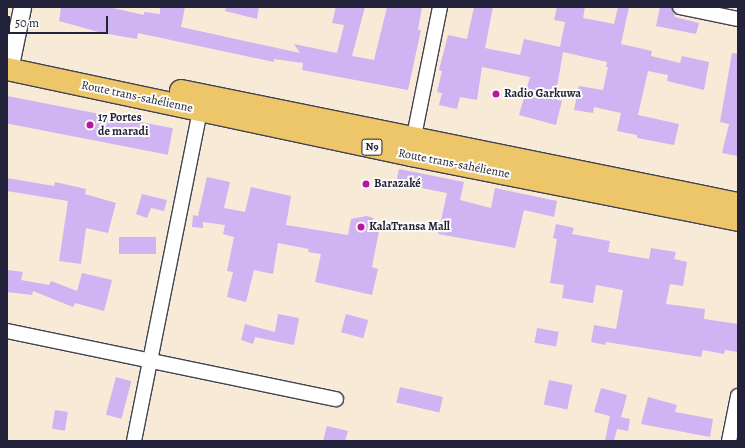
<!DOCTYPE html>
<html>
<head>
<meta charset="utf-8">
<style>
  body { margin:0 }
  #map { position:relative; width:745px; height:448px; overflow:hidden; background:#f7ead7; font-family:Alegreya,serif }
  div>[style] { position:absolute }
  [style*='--x'] { left:calc(var(--x)*1px); top:calc(var(--y)*1px); width:calc(var(--w)*1px); rotate:calc(var(--a)*1deg) }
  .building>* { inset:0; background:#cfb3f2; transform-origin:0 0 }
  .roads { filter:drop-shadow(1px 0 #424052) drop-shadow(-1px 0 #424052) drop-shadow(0 1px #424052) drop-shadow(0 -1px #424052) }
  .minor>* { height:14px; margin:-7px; padding:0 7px; transform-origin:7px; border-radius:7px; background:#fff }
  .tertiary>* { height:17px; margin:-8.5px; padding:0 8.5px; transform-origin:8.5px; border-radius:8.5px; background:#fff }
  .trunk>* { height:22px; margin:-11px; padding:0 11px; transform-origin:11px; border-radius:11px; background:#ecc669 }
  .dots>* { width:11px; height:11px; translate:-50% -50%; box-sizing:border-box; border:2px solid #fdfcf7; border-radius:50% }
  span { translate:-50% -50%; white-space:nowrap; text-align:center; line-height:1.15; -webkit-text-stroke:4px #fdfcf7; paint-order:stroke }
  .shield-label span { padding:1px 3px; background:#fdfcf7; border:1px solid; border-radius:3px; -webkit-text-stroke-width:0 }
  .shield-label { font-size:11px; color:#22223b; font-weight:700 }
  .poi-label { font-size:12px; color:#22223b; font-weight:700 }
  .left { translate:0 -50%; text-align:left }
  .street-label { font-size:12px; color:#22223b }
  .frame { position:absolute; inset:0; border:8px solid #22223b; pointer-events:none }
  .scale { position:absolute; left:8px; top:16px; width:100px; height:18px; box-sizing:border-box; border:2px solid #22223b; border-top:0; padding-left:5px; font-size:12px; line-height:14px; white-space:nowrap; color:#22223b; -webkit-text-stroke:3px #fdfcf7; paint-order:stroke }
</style>
</head>
<body>
<div id="map">
  <div class="building">
    <i style="clip-path:polygon(61px 7px,108px 7px,144px 15px,144px 12px,160px 14px,160px 7px,185px 7px,181px 27px,300px 53px,294px 44px,337px 53px,344px 25px,332px 23px,336px 7px,365px 7px,352px 56px,374px 60px,387px 7px,422px 7px,418px 30px,421px 30px,408px 90px,302px 70px,303px 63px,274px 59px,274px 62px,138px 33px,137px 39px,102px 33px,59px 21px)"></i>
    <i style="clip-path:polygon(226px 7px,259px 7px,257px 19px,225px 11px)"></i>
    <i style="clip-path:polygon(474px 7px,493px 7px,485px 48px,520px 55px,524px 39px,560px 47px,565px 22px,554px 20px,557px 7px,585px 7px,583px 18px,614px 24px,618px 7px,629px 7px,621px 44px,652px 51px,651px 56px,680px 63px,682px 56px,709px 62px,704px 90px,667px 81px,668px 75px,648px 71px,638px 115px,679px 124px,674px 145px,637px 138px,637px 135px,617px 131px,621px 113px,594px 107px,593px 113px,574px 110px,579px 86px,603px 90px,608px 67px,606px 67px,607px 62px,563px 52px,555px 99px,562px 101px,556px 125px,519px 115px,530px 77px,482px 67px,477px 100px,460px 97px,457px 109px,439px 105px,442px 93px,437px 92px,442px 71px,439px 70px,448px 35px,467px 39px)"></i>
    <i style="clip-path:polygon(660px 7px,672px 7px,675px 17px,699px 23px,696px 34px,656px 26px)"></i>
    <i style="clip-path:polygon(732px 53px,738px 54px,738px 156px,722px 153px,729px 124px,720px 122px)"></i>
    <i style="left:7px;top:96px;width:169px;height:27px;rotate:11deg"></i>
    <i style="clip-path:polygon(399px 169px,464px 182px,460px 200px,491px 208px,495px 188px,557px 201px,554px 217px,524px 210px,515px 248px,438px 234px,447px 193px,396px 183px)"></i>
    <i style="clip-path:polygon(207px 177px,230px 182px,224px 208px,245px 212px,251px 187px,291px 196px,286px 225px,348px 235px,351px 219px,367px 216px,373px 218px,380px 226px,372px 267px,378px 269px,372px 295px,315px 282px,321px 254px,308px 252px,309px 249px,278px 243px,273px 274px,254px 270px,246px 302px,227px 297px,233px 272px,227px 271px,234px 237px,223px 234px,225px 225px,203px 222px,203px 228px,192px 227px,193px 215px,198px 216px)"></i>
    <i style="clip-path:polygon(7px 178px,54px 186px,55px 182px,86px 189px,85px 194px,116px 203px,108px 233px,86px 228px,81px 264px,59px 261px,68px 201px,7px 191px)"></i>
    <i style="clip-path:polygon(142px 194px,167px 200px,164px 211px,151px 208px,147px 218px,136px 214px)"></i>
    <i style="clip-path:polygon(556px 224px,574px 228px,572px 234px,610px 241px,608px 252px,649px 259px,651px 248px,676px 252px,674px 259px,687px 262px,683px 286px,670px 284px,666px 304px,705px 309px,704px 319px,738px 324px,738px 352px,725px 350px,724px 354px,703px 350px,701px 357px,606px 342px,605px 345px,591px 342px,594px 325px,616px 329px,623px 290px,596px 285px,593px 303px,562px 298px,564px 285px,550px 283px,557px 239px,553px 238px)"></i>
    <i style="left:156px;top:237px;width:17px;height:37px;rotate:90deg"></i>
    <i style="clip-path:polygon(7px 270px,23px 272px,21px 280px,49px 285px,51px 281px,77px 291px,82px 273px,112px 280px,104px 311px,75px 303px,73px 307px,33px 291px,32px 295px,7px 292px)"></i>
    <i style="clip-path:polygon(278px 314px,299px 318px,294px 345px,255px 337px,253px 344px,241px 340px,245px 324px,275px 332px)"></i>
    <i style="left:346px;top:314px;width:23px;height:19px;rotate:15deg"></i>
    <i style="left:537px;top:328px;width:22px;height:15px;rotate:10deg"></i>
    <i style="left:116px;top:377px;width:16px;height:39px;rotate:15deg"></i>
    <i style="left:549px;top:380px;width:24px;height:25px;rotate:12deg"></i>
    <i style="left:400px;top:387px;width:44px;height:16px;rotate:13deg"></i>
    <i style="clip-path:polygon(601px 388px,627px 395px,621px 417px,630px 419px,628px 431px,617px 429px,614px 441px,605px 441px,610px 416px,594px 412px)"></i>
    <i style="clip-path:polygon(648px 397px,677px 405px,675px 412px,713px 419px,710px 437px,641px 424px)"></i>
    <i style="left:55px;top:410px;width:13px;height:19px;rotate:9deg"></i>
    <i style="clip-path:polygon(327px 426px,348px 431px,345px 441px,323px 441px)"></i>
  </div>
  <div class="roads">
    <div class="minor">
      <i style="--x:680;--y:7;--w:59;--a:11.7"></i>
      <i style="--x:412;--y:146;--w:142;--a:-78.6"></i>
      <i style="--x:7;--y:331;--w:336;--a:11.7"></i>
      <i style="--x:134;--y:441;--w:346;--a:-78.7"></i>
      <i style="--x:729;--y:441;--w:46;--a:-78.7"></i>
    </div>
    <div class="tertiary">
      <i style="--x:9;--y:70;--w:64;--a:-78.3"></i>
    </div>
    <div class="trunk">
      <i style="--x:7;--y:69;--w:413;--a:12"></i>
      <i style="--x:411;--y:155;--w:333;--a:11.2"></i>
      <i style="--x:181;--y:91;--w:568;--a:11.47"></i>
    </div>
  </div>
  <div class="dots">
    <i style="left:496px;top:94px;background:#b5179e"></i>
    <i style="left:90px;top:125px;background:#b5179e"></i>
    <i style="left:366px;top:184px;background:#b5179e"></i>
    <i style="left:361px;top:227px;background:#b5179e"></i>
  </div>
  <div class="shield-label">
    <span style="left:372px;top:147px">N9</span>
  </div>
  <div class="poi-label">
    <span class="left" style="left:504px;top:94px">Radio Garkuwa</span>
    <span class="left" style="left:98px;top:125px">17 Portes<br>de maradi</span>
    <span class="left" style="left:374px;top:184px">Barazaké</span>
    <span class="left" style="left:369px;top:227px">KalaTransa Mall</span>
  </div>
  <div class="street-label">
    <span style="left:137px;top:97px;rotate:12deg">Route trans-sahélienne</span>
    <span style="left:454px;top:164px;rotate:11deg">Route trans-sahélienne</span>
  </div>
  <div class="frame"></div>
  <div class="scale">50 m</div>
</div>
</body>
</html>
